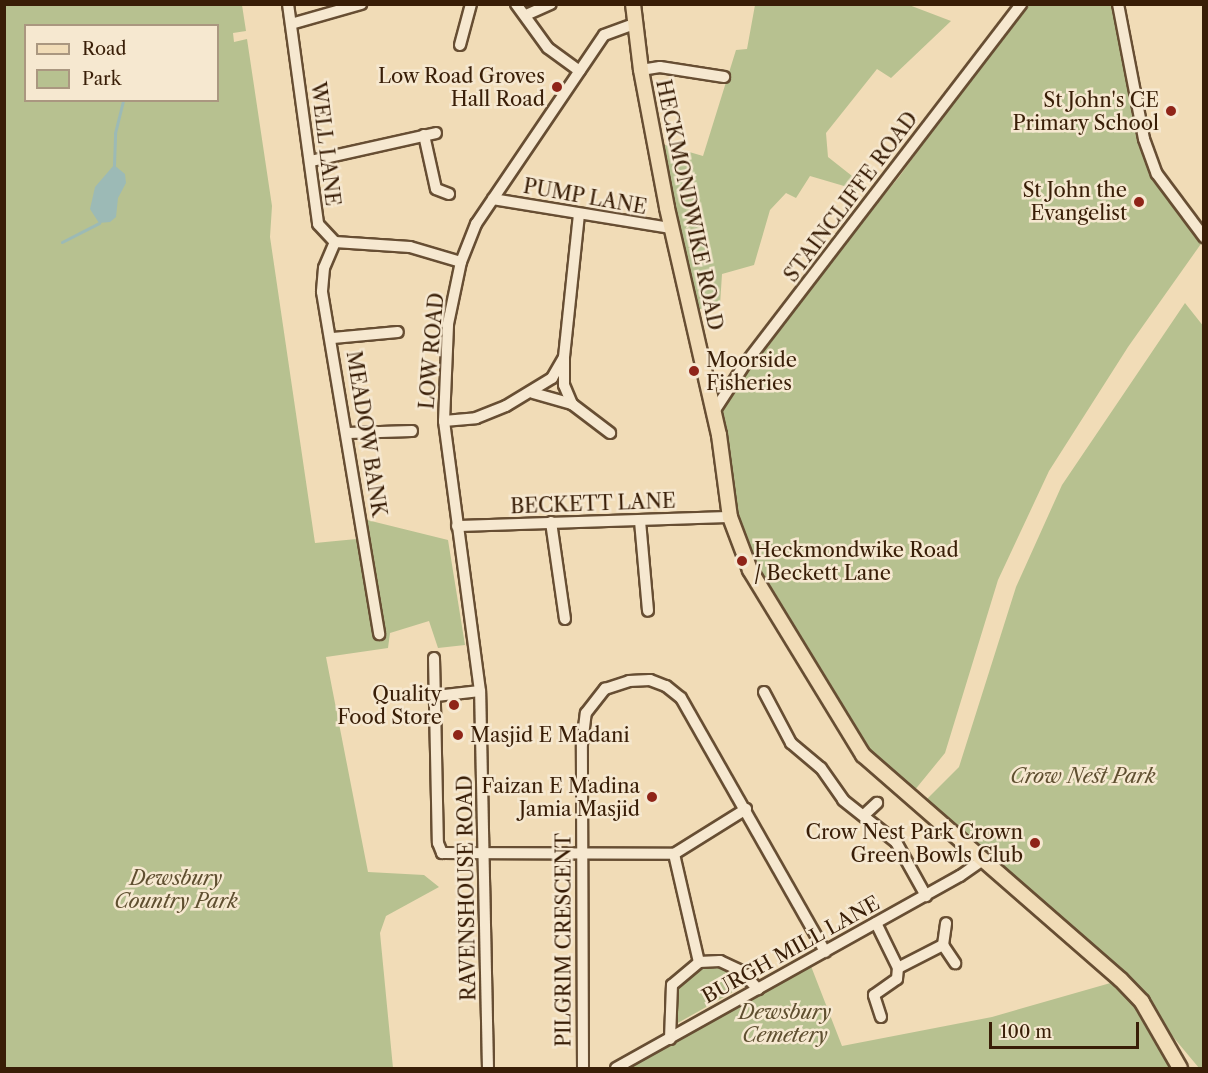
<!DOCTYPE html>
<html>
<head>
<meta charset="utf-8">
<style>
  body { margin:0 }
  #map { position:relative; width:1208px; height:1073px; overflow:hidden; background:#f1dcb7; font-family:"Libre Caslon Text",serif }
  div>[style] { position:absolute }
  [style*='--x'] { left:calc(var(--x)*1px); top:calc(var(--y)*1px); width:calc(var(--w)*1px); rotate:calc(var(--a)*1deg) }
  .green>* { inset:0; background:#b7c190 }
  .water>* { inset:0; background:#9cbab6 }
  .stream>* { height:3px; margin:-1.5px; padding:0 1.5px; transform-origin:1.5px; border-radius:1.5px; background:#9cbab6 }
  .roads { filter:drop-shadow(2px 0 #674e33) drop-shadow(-2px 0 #674e33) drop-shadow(0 2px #674e33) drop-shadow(0 -2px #674e33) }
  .minor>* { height:10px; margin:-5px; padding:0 5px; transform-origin:5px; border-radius:5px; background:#f6e8d0 }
  .major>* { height:14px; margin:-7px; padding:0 7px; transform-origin:7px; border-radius:7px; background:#f1dcb7 }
  .dots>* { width:16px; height:16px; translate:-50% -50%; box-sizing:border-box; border:3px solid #f6e8d0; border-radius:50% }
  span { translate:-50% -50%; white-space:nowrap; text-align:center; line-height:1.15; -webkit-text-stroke:5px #f6e8d0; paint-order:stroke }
  .poi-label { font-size:20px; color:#391e07 }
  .right { translate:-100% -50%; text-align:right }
  .left { translate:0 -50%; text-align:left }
  .street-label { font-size:20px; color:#391e07 }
  .park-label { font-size:20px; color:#5f4f30; font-style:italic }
  .frame { position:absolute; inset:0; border:6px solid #391e07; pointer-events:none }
  .legend { position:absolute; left:24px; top:24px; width:195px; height:78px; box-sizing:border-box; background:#f6e8d0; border:2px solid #aa9780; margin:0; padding:8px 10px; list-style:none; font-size:18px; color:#391e07 }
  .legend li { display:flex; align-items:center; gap:12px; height:30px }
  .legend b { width:30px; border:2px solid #aa9780 }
  .scale { position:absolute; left:989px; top:1022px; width:150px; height:27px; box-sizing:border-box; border:3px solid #391e07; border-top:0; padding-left:8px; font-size:18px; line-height:21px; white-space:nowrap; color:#391e07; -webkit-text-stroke:4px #f6e8d0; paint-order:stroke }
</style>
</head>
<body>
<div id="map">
  <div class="green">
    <i style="clip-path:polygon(evenodd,5px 5px,242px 5px,246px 31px,233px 33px,234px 42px,247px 39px,272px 206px,270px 237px,315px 543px,367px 538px,363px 519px,448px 540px,465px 645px,438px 648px,429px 621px,390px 633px,388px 648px,326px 657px,368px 872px,424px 875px,439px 887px,386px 916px,380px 933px,393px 1068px,5px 1068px,5px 5px,26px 26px,218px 26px,218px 100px,26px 100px,26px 26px)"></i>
    <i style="clip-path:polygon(755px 5px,909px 5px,951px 21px,891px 78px,877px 69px,826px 133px,828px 157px,866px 187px,861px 191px,810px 176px,796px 198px,786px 193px,770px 210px,754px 265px,722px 274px,720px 305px,691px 311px,655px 142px,703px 156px,736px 50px,747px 49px)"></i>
    <i style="clip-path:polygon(1023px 5px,1118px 5px,1157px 174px,1203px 241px,1128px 347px,1049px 471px,998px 580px,945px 753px,914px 791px,863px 755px,794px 644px,730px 517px,713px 413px,745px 364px,899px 177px)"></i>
    <i style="clip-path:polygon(1185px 303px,1204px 327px,1203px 1068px,1199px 1068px,1114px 966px,926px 800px,959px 767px,1016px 587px,1062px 485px)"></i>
    <i style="clip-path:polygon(809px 961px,842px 1046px,992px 1017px,1121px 980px,1182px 1068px,616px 1068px)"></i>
    <i style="clip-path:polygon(719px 964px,747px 984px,676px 1024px,675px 990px,684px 977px,696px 967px)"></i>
  </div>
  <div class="water">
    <i style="clip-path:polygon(114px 165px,125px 174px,126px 183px,118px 198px,116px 217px,110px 222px,99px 223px,90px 209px,95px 187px)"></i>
  </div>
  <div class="stream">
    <i style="--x:114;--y:165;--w:32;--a:-88"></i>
    <i style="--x:115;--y:133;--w:34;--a:-76"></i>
    <i style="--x:62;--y:242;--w:42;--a:-27.2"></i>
  </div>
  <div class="roads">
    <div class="minor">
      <i style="--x:288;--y:4;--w:222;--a:82.2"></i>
      <i style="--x:318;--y:224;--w:25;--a:47"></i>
      <i style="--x:335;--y:242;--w:75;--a:3.8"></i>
      <i style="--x:410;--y:247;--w:53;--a:16.4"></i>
      <i style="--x:516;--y:4;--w:54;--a:54"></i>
      <i style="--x:548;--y:48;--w:39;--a:36"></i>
      <i style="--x:1118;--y:4;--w:137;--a:79.1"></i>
      <i style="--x:1144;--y:139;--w:37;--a:70"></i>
      <i style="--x:1157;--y:174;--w:79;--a:53.3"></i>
      <i style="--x:526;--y:15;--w:27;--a:-24"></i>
      <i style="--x:291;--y:24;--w:73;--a:-15.9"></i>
      <i style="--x:460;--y:45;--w:42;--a:-75"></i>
      <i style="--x:641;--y:70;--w:19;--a:-9"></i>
      <i style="--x:660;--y:67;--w:65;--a:8.9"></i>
      <i style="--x:424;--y:135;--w:55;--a:77.5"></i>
      <i style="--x:436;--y:189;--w:14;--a:21"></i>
      <i style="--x:311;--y:161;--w:128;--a:-12.6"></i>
      <i style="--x:493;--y:199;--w:180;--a:9.3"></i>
      <i style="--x:335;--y:242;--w:28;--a:113"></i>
      <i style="--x:324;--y:268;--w:24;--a:95"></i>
      <i style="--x:322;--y:292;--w:347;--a:80.5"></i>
      <i style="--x:333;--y:338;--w:65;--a:-5.3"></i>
      <i style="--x:564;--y:358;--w:27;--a:90"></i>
      <i style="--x:564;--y:385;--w:21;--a:67"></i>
      <i style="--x:533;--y:393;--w:41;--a:15.8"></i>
      <i style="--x:572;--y:404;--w:48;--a:37.3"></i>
      <i style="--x:713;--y:413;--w:59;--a:-56.9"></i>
      <i style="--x:745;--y:364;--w:454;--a:-52.5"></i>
      <i style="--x:444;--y:421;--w:32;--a:-5"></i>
      <i style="--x:476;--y:418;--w:32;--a:-22"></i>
      <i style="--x:506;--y:406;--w:54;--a:-31.3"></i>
      <i style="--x:552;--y:378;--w:24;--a:-60"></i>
      <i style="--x:564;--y:357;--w:143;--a:-84"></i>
      <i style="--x:348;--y:433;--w:64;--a:-1.8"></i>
      <i style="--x:640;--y:521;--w:90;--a:84.9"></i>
      <i style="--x:551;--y:522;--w:98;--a:81.8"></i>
      <i style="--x:457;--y:526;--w:273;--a:-1.9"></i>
      <i style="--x:434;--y:658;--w:185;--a:88.8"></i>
      <i style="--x:438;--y:843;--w:11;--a:68"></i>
      <i style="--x:442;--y:853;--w:232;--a:0.2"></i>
      <i style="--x:674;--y:854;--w:85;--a:-32"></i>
      <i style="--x:764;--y:692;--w:58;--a:62.1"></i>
      <i style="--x:791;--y:743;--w:39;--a:40"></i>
      <i style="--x:821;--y:768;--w:39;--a:55"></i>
      <i style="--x:843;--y:800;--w:68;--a:38.4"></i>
      <i style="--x:896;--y:842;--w:62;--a:60.9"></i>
      <i style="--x:436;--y:696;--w:44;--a:-6.5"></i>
      <i style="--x:864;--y:815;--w:18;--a:-43"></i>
      <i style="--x:674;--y:854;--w:111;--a:77"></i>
      <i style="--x:876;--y:923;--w:50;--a:63.9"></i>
      <i style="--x:898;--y:968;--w:51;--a:-27.1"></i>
      <i style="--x:943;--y:945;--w:22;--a:-82"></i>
      <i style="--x:943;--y:945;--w:22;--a:56"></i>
      <i style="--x:881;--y:1017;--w:23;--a:-108"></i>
      <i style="--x:874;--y:995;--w:28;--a:-35"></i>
      <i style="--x:897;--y:979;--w:11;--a:-85"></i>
      <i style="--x:670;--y:1039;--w:54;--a:-87.9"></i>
      <i style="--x:672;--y:985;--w:35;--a:-40"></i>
      <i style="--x:699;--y:962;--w:21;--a:-3"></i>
      <i style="--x:720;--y:961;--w:23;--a:25"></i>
      <i style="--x:741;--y:971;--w:25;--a:47"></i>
      <i style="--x:488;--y:1068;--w:377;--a:-91.2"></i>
      <i style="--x:480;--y:691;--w:272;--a:-97.6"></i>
      <i style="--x:444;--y:421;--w:97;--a:-87.6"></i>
      <i style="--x:448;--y:324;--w:63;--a:-78.2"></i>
      <i style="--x:461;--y:262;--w:41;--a:-68.5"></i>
      <i style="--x:476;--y:224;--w:228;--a:-55.9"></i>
      <i style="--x:604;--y:35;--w:32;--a:-20"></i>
      <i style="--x:583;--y:1068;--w:324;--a:-90.2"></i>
      <i style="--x:582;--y:744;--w:31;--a:-83"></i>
      <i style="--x:586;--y:713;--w:31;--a:-52"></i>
      <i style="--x:605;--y:689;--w:25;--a:-18"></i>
      <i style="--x:629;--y:681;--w:21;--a:-3"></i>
      <i style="--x:650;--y:680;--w:17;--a:21"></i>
      <i style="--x:666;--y:686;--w:19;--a:39"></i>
      <i style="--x:681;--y:698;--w:292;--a:60.4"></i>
      <i style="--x:616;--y:1068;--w:394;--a:-29.2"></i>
      <i style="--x:960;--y:876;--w:28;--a:-35"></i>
    </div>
    <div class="major">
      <i style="--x:633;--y:4;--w:66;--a:83.1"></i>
      <i style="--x:641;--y:70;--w:140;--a:79.3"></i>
      <i style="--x:667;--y:208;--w:233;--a:77.1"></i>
      <i style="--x:719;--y:435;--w:83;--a:82.4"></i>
      <i style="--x:730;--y:517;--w:57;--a:69.3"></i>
      <i style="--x:750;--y:570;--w:217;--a:58.6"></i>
      <i style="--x:863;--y:755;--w:342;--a:41.1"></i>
      <i style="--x:1121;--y:980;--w:30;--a:46"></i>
      <i style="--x:1142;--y:1002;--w:76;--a:60.1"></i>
    </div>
  </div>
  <div class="dots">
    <i style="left:557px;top:87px;background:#8f2418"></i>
    <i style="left:1171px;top:111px;background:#8f2418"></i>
    <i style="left:1139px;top:202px;background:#8f2418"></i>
    <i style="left:694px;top:371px;background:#8f2418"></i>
    <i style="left:742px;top:561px;background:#8f2418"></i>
    <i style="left:454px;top:705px;background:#8f2418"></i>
    <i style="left:458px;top:735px;background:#8f2418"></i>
    <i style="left:652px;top:797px;background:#8f2418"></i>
    <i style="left:1035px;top:843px;background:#8f2418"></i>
  </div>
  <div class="poi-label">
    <span class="right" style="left:545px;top:88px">Low Road Groves<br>Hall Road</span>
    <span class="right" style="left:1159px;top:112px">St John's CE<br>Primary School</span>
    <span class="right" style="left:1127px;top:202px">St John the<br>Evangelist</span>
    <span class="left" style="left:706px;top:372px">Moorside<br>Fisheries</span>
    <span class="left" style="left:754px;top:562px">Heckmondwike Road<br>/ Beckett Lane</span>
    <span class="right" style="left:442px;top:706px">Quality<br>Food Store</span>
    <span class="left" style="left:470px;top:735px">Masjid E Madani</span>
    <span class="right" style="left:640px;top:798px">Faizan E Madina<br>Jamia Masjid</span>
    <span class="right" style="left:1023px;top:844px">Crow Nest Park Crown<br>Green Bowls Club</span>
  </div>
  <div class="street-label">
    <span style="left:325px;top:144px;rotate:83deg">WELL LANE</span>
    <span style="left:585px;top:197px;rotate:10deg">PUMP LANE</span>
    <span style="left:851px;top:197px;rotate:-53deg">STAINCLIFFE ROAD</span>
    <span style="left:689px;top:205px;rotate:78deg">HECKMONDWIKE ROAD</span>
    <span style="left:432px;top:351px;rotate:-85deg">LOW ROAD</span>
    <span style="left:366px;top:434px;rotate:81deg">MEADOW BANK</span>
    <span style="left:593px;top:504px;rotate:-2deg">BECKETT LANE</span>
    <span style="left:467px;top:888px;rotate:-91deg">RAVENSHOUSE ROAD</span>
    <span style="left:564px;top:940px;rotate:-90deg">PILGRIM CRESCENT</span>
    <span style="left:791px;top:950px;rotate:-29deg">BURGH MILL LANE</span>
  </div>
  <div class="park-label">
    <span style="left:1083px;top:776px">Crow Nest Park</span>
    <span style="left:176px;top:890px">Dewsbury<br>Country Park</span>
    <span style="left:785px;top:1024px">Dewsbury<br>Cemetery</span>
  </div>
  <div class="frame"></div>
  <ul class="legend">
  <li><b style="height:8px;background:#f1dcb7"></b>Road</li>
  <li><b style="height:16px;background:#b7c190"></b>Park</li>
  </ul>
  <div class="scale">100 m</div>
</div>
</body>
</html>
